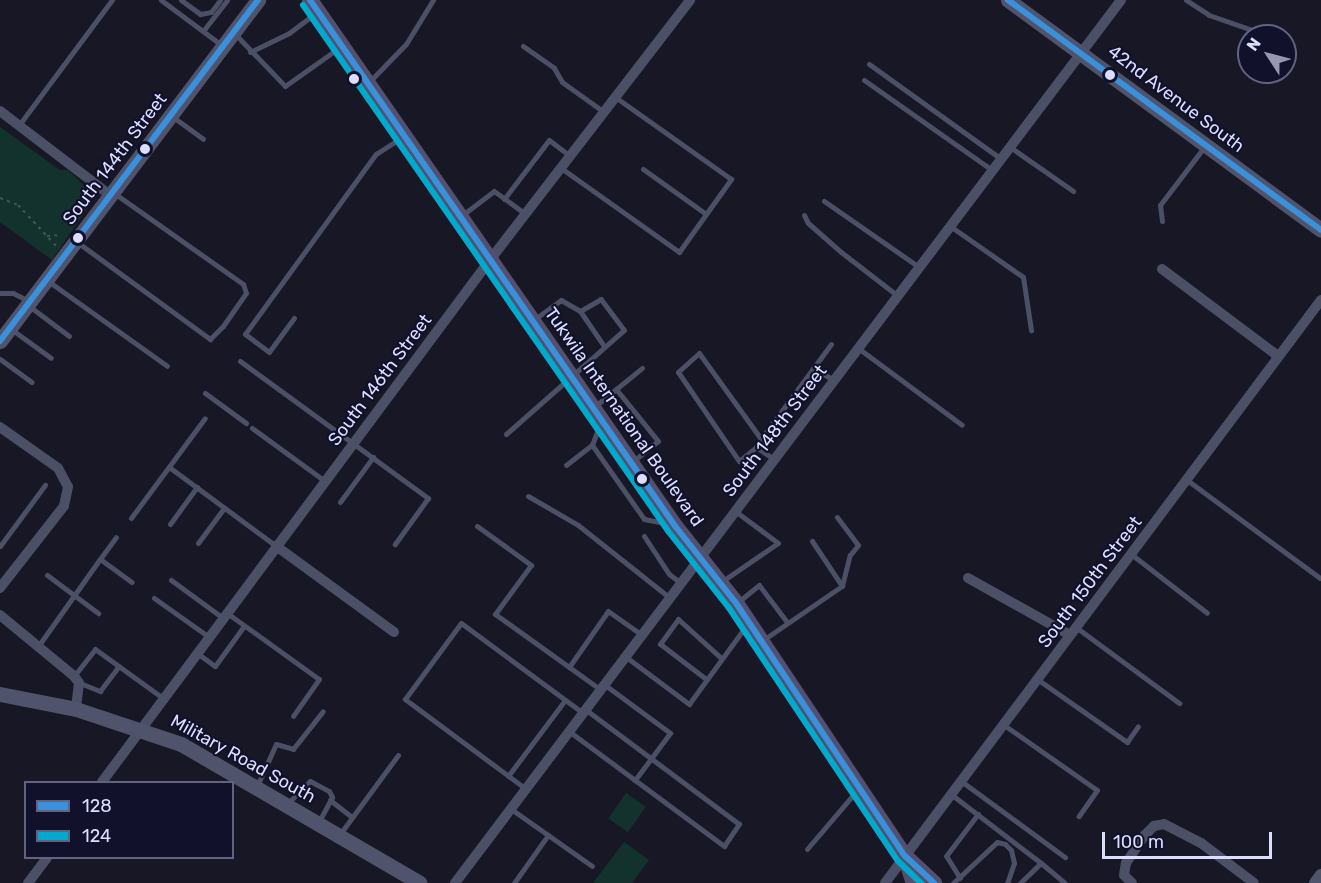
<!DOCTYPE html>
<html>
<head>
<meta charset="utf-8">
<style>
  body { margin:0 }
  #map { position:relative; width:1321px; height:883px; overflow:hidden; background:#171725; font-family:Rubik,sans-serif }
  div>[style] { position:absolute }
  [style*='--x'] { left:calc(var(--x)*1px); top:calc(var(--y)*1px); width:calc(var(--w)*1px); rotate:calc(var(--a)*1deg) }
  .green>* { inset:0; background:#14322d; transform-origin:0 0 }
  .path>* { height:2px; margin-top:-1px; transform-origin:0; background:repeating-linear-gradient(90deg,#43535d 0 3px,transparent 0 7.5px) }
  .lane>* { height:5px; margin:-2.5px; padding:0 2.5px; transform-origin:2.5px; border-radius:2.5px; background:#4c5066 }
  .street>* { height:10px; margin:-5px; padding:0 5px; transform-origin:5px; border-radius:5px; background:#4c5066 }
  .secondary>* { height:15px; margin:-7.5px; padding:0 7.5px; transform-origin:7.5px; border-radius:7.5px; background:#4f536b }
  .primary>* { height:16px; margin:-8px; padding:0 8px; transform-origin:8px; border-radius:8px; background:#534f6c }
  .bus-1>* { height:6px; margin:-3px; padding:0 3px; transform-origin:3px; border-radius:3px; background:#3a90db }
  .bus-2>* { height:6px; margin:-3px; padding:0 3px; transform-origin:3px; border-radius:3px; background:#00a9ce }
  .dots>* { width:16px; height:16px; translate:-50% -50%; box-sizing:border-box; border:3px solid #11112b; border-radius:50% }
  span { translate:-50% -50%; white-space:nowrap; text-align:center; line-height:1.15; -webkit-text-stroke:4.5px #11112b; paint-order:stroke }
  .street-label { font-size:18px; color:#dbdeff }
  .legend { position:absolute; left:24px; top:781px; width:210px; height:78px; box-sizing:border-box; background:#11112b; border:2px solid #626380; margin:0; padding:8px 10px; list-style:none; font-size:18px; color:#dbdeff }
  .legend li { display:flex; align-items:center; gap:12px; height:30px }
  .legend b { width:30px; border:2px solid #626380 }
  .north { position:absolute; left:1237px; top:24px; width:60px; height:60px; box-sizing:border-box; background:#11112b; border:2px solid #626380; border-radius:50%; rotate:306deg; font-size:16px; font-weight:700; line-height:24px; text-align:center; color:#dbdeff }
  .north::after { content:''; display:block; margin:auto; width:21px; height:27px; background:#9698b3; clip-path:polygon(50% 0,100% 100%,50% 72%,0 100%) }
  .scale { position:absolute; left:1102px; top:832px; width:170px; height:27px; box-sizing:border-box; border:3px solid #dbdeff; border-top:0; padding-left:8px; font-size:18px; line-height:21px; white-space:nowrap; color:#dbdeff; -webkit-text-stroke:4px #11112b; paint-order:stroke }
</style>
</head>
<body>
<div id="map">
  <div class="green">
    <i style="clip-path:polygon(0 127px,60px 170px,68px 170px,90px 192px,89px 206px,52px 260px,0 222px)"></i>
    <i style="left:626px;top:793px;width:24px;height:31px;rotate:35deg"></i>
    <i style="clip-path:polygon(624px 842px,649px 860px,632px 883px,593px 883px)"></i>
  </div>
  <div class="path">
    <i style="--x:0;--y:198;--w:19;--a:21"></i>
    <i style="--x:18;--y:205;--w:57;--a:47.1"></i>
    <i style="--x:47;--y:236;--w:15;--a:-4"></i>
  </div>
  <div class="lane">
    <i style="--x:161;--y:0;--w:77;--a:36.6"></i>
    <i style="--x:181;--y:0;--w:24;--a:36"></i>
    <i style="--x:200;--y:14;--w:11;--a:-10"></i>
    <i style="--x:211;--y:12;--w:15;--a:-53"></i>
    <i style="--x:1186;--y:0;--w:27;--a:33"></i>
    <i style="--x:1209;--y:15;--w:52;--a:19.1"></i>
    <i style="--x:203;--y:31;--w:39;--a:-52"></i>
    <i style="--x:235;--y:34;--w:72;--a:46.1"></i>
    <i style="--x:285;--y:86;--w:67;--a:-35.3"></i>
    <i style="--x:523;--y:46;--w:38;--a:35"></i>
    <i style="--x:554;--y:68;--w:16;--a:60"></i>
    <i style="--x:562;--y:82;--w:52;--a:35.5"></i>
    <i style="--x:250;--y:52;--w:43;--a:-26"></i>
    <i style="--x:289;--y:33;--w:35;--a:-37"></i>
    <i style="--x:869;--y:64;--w:163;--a:35.7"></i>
    <i style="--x:864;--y:80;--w:156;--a:35.1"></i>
    <i style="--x:369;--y:82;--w:53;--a:-45.8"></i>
    <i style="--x:406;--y:44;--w:52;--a:-58.5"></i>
    <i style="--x:173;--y:117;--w:37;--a:36"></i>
    <i style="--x:19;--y:125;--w:156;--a:-53.4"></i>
    <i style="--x:1010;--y:147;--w:77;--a:34.9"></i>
    <i style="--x:561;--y:168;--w:145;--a:35.4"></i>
    <i style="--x:679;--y:252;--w:90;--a:-54.5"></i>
    <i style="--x:731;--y:179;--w:142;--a:-144.7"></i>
    <i style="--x:643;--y:169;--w:77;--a:35.5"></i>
    <i style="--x:504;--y:199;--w:74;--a:-52.7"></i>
    <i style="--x:549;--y:140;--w:26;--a:37"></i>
    <i style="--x:824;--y:201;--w:116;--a:34.8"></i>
    <i style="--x:804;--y:215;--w:9;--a:63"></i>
    <i style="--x:808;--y:223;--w:44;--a:41.3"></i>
    <i style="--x:841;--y:252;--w:72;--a:37.7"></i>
    <i style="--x:461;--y:216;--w:41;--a:-37.1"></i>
    <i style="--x:494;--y:191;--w:39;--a:36"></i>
    <i style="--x:1162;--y:221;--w:16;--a:-97"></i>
    <i style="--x:1160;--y:205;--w:74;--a:-52.7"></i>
    <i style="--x:950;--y:226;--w:89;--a:34.9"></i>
    <i style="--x:1023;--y:277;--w:54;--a:81.4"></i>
    <i style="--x:77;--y:242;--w:165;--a:36.1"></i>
    <i style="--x:210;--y:339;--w:18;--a:-45"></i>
    <i style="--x:223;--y:326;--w:40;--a:-55.1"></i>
    <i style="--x:246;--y:293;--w:9;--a:-108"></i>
    <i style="--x:243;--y:284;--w:158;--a:-144.8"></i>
    <i style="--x:48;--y:281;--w:146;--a:35.5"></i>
    <i style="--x:0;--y:293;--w:13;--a:0"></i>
    <i style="--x:13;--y:293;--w:18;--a:27"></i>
    <i style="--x:29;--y:306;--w:50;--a:36.9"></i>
    <i style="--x:580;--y:311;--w:42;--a:55.6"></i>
    <i style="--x:294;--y:318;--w:42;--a:126.3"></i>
    <i style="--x:269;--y:352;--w:30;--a:-143"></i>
    <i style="--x:245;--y:334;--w:223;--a:-54"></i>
    <i style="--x:376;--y:154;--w:31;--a:-33"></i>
    <i style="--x:11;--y:329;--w:49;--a:35.9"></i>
    <i style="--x:858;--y:348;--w:129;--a:36.5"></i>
    <i style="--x:0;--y:359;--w:39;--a:36"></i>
    <i style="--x:240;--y:361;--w:233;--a:36.1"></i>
    <i style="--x:428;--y:498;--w:57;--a:125.7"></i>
    <i style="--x:813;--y:368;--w:24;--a:30"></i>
    <i style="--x:616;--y:389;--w:67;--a:51.1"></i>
    <i style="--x:658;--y:441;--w:33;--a:141"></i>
    <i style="--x:205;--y:393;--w:51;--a:36.2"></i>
    <i style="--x:594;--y:407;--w:62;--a:-39.1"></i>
    <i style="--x:600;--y:424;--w:22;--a:111"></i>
    <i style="--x:592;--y:445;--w:90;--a:54.9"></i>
    <i style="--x:644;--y:519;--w:25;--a:11"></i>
    <i style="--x:252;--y:428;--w:90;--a:36"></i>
    <i style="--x:506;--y:434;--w:157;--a:-41.4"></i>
    <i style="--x:624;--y:330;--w:39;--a:-127"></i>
    <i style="--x:601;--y:299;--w:24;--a:150"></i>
    <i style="--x:580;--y:311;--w:22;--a:-150"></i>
    <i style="--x:561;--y:300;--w:34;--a:144"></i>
    <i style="--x:761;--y:439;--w:118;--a:-53.6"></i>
    <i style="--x:756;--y:447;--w:9;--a:-58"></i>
    <i style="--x:761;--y:439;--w:106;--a:-125.8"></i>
    <i style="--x:699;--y:353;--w:28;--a:138"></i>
    <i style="--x:678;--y:372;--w:108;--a:55.6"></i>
    <i style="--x:739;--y:461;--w:22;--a:-39"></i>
    <i style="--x:756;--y:447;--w:22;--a:34"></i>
    <i style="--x:566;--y:465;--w:33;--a:-38"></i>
    <i style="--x:169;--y:467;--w:133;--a:36.4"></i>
    <i style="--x:1187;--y:480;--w:165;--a:36.4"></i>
    <i style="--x:528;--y:496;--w:58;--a:30.1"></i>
    <i style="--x:578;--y:525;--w:117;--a:38.4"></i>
    <i style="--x:340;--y:502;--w:56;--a:-53.7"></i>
    <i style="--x:131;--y:518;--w:124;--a:-53.5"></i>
    <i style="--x:170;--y:524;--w:46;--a:-53.9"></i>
    <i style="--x:477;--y:526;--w:67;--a:35.8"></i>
    <i style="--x:531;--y:565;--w:61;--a:126.3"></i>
    <i style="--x:495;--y:614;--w:130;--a:35.6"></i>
    <i style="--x:644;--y:536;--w:45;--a:56.7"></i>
    <i style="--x:669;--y:574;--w:15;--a:37"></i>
    <i style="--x:812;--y:541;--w:54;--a:56.3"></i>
    <i style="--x:198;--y:543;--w:44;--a:-53.4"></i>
    <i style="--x:0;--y:546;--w:76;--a:-53.6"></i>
    <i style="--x:1131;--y:554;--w:96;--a:37.8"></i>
    <i style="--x:100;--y:559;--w:27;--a:-54"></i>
    <i style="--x:47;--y:575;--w:64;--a:36.7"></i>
    <i style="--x:171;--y:580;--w:64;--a:36.2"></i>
    <i style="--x:721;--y:582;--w:69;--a:-34.4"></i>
    <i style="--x:778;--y:543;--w:54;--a:-143.3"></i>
    <i style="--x:154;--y:598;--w:67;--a:35.3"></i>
    <i style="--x:738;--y:602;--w:27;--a:-39"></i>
    <i style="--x:759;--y:585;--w:46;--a:52.9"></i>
    <i style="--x:227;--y:613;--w:113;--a:35.7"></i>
    <i style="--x:319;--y:679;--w:45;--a:125.1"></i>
    <i style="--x:1077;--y:628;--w:127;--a:36.3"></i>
    <i style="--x:763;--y:640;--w:96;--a:-34.4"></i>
    <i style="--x:842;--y:586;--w:32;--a:-76"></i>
    <i style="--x:850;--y:555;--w:13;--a:-51"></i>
    <i style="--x:858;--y:545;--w:35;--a:-127"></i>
    <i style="--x:39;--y:645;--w:105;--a:-54.7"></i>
    <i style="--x:100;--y:559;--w:39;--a:36"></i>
    <i style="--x:197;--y:653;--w:22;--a:36"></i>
    <i style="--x:215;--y:666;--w:49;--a:-54.1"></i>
    <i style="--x:626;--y:657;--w:79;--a:36.7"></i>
    <i style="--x:689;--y:704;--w:100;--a:-53.9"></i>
    <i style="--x:569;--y:667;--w:68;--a:-55.1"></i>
    <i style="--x:608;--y:611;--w:42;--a:35.2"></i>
    <i style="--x:74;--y:676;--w:34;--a:-52"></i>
    <i style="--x:95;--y:649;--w:85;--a:35.9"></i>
    <i style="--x:706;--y:679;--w:58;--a:-142.7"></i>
    <i style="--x:660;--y:644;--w:31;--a:-54"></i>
    <i style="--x:678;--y:619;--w:58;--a:42.2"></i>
    <i style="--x:1037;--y:679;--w:110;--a:35"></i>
    <i style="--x:1127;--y:742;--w:19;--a:-55"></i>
    <i style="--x:80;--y:683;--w:22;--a:22"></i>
    <i style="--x:100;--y:691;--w:31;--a:-53"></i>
    <i style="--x:605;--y:685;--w:81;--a:36.4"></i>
    <i style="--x:670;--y:733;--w:59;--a:126.7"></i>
    <i style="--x:1004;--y:725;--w:113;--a:35"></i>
    <i style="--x:1097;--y:790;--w:32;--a:125"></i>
    <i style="--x:570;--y:732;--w:192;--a:36.5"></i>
    <i style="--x:724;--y:846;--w:27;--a:-56"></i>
    <i style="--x:739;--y:824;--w:191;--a:-143.3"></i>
    <i style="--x:508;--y:776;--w:95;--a:-53.1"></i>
    <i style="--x:961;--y:781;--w:129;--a:36.2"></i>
    <i style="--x:257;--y:786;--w:46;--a:-65.7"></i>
    <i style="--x:276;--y:744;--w:18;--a:16"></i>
    <i style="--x:293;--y:749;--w:48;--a:-51.7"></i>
    <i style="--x:526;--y:789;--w:151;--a:-143.4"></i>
    <i style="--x:405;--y:699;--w:94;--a:-53.6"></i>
    <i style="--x:461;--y:623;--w:152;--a:36.4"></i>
    <i style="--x:952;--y:795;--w:112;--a:37.4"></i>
    <i style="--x:330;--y:800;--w:28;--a:38"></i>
    <i style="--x:288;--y:803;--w:31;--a:-45"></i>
    <i style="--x:310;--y:781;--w:21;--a:28"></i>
    <i style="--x:329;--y:791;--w:7;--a:63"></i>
    <i style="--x:332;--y:797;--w:30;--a:118"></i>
    <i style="--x:511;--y:809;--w:99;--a:35.1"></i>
    <i style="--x:340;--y:834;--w:98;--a:-53.7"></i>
    <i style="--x:807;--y:849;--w:79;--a:-49.6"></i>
    <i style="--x:960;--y:878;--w:26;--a:-122"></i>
    <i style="--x:946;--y:856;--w:53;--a:-52.7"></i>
    <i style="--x:514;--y:883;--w:59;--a:-54.7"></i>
    <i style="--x:953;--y:883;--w:60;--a:-43"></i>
    <i style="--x:997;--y:842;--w:8;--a:14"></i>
    <i style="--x:1005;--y:844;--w:8;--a:45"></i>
    <i style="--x:1011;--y:850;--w:13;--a:77"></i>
    <i style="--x:1014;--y:863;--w:21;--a:109"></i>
    <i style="--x:1020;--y:883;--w:29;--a:-44"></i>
    <i style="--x:1041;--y:863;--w:31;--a:40"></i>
  </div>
  <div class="street">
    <i style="--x:0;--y:111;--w:140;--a:37.4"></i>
    <i style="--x:1162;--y:269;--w:145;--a:36.9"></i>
    <i style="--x:0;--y:427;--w:71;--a:35.3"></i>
    <i style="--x:58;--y:468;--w:21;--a:62"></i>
    <i style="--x:68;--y:487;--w:19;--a:102"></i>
    <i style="--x:64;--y:506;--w:104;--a:128"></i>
    <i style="--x:276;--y:546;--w:146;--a:36.1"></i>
    <i style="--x:968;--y:578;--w:117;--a:29.2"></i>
    <i style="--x:0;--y:615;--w:96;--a:39.5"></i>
    <i style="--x:74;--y:676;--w:9;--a:54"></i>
    <i style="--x:79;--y:683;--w:26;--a:97"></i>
    <i style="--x:102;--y:782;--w:650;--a:-53.38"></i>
    <i style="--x:490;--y:260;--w:328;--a:-52.4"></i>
    <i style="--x:28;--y:883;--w:31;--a:-53"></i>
    <i style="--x:455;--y:883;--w:1106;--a:-52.97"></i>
    <i style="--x:885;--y:883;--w:728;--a:-53.21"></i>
    <i style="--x:1132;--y:883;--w:11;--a:-135"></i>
    <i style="--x:1124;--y:875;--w:12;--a:-81"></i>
    <i style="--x:1126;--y:863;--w:34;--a:-56"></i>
    <i style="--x:1145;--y:835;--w:13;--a:-45"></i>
    <i style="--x:1154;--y:826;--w:10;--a:-11"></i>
    <i style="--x:1164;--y:824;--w:42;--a:27.2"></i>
    <i style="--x:1201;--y:843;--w:66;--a:37"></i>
  </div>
  <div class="secondary">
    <i style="--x:1008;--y:0;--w:388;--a:36.3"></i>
    <i style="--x:0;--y:341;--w:428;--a:-52.9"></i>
    <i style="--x:0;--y:694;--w:77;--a:11.2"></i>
    <i style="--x:76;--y:709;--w:111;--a:18.4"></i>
    <i style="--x:181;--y:744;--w:276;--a:30.2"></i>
    <i style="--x:1316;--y:883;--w:9;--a:-54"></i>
  </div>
  <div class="primary">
    <i style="--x:310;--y:0;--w:640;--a:55.24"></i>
    <i style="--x:675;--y:526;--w:98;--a:51.6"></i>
    <i style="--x:736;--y:603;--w:304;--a:56.3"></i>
    <i style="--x:905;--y:856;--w:28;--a:72"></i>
    <i style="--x:905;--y:856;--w:40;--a:43"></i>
  </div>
  <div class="bus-1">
    <i style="--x:310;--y:0;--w:640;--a:55.24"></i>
    <i style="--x:675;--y:526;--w:98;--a:51.6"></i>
    <i style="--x:736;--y:603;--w:304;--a:56.3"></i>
    <i style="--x:905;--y:856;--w:40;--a:43"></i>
    <i style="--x:1008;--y:0;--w:388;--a:36.3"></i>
    <i style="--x:0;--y:341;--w:428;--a:-52.9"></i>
  </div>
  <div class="bus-2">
    <i style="--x:303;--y:5;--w:640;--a:55.24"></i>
    <i style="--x:668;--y:531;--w:98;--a:51.6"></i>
    <i style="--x:729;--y:608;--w:304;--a:56.3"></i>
    <i style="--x:898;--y:861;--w:32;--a:44"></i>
  </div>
  <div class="dots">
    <i style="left:1110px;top:75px;background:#dbdeff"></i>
    <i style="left:354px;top:79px;background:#dbdeff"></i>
    <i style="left:145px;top:149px;background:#dbdeff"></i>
    <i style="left:78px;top:238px;background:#dbdeff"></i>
    <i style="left:642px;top:479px;background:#dbdeff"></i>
  </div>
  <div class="street-label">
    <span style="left:1176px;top:99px;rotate:37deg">42nd Avenue South</span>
    <span style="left:115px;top:159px;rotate:-53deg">South 144th Street</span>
    <span style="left:380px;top:380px;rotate:-53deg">South 146th Street</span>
    <span style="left:624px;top:417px;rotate:55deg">Tukwila International Boulevard</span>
    <span style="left:775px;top:431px;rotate:-53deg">South 148th Street</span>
    <span style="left:1090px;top:582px;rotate:-53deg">South 150th Street</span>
    <span style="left:243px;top:759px;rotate:29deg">Military Road South</span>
  </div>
  <ul class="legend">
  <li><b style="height:8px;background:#3a90db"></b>128</li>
  <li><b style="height:8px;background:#00a9ce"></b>124</li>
  </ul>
  <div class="north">N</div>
  <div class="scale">100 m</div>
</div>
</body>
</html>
